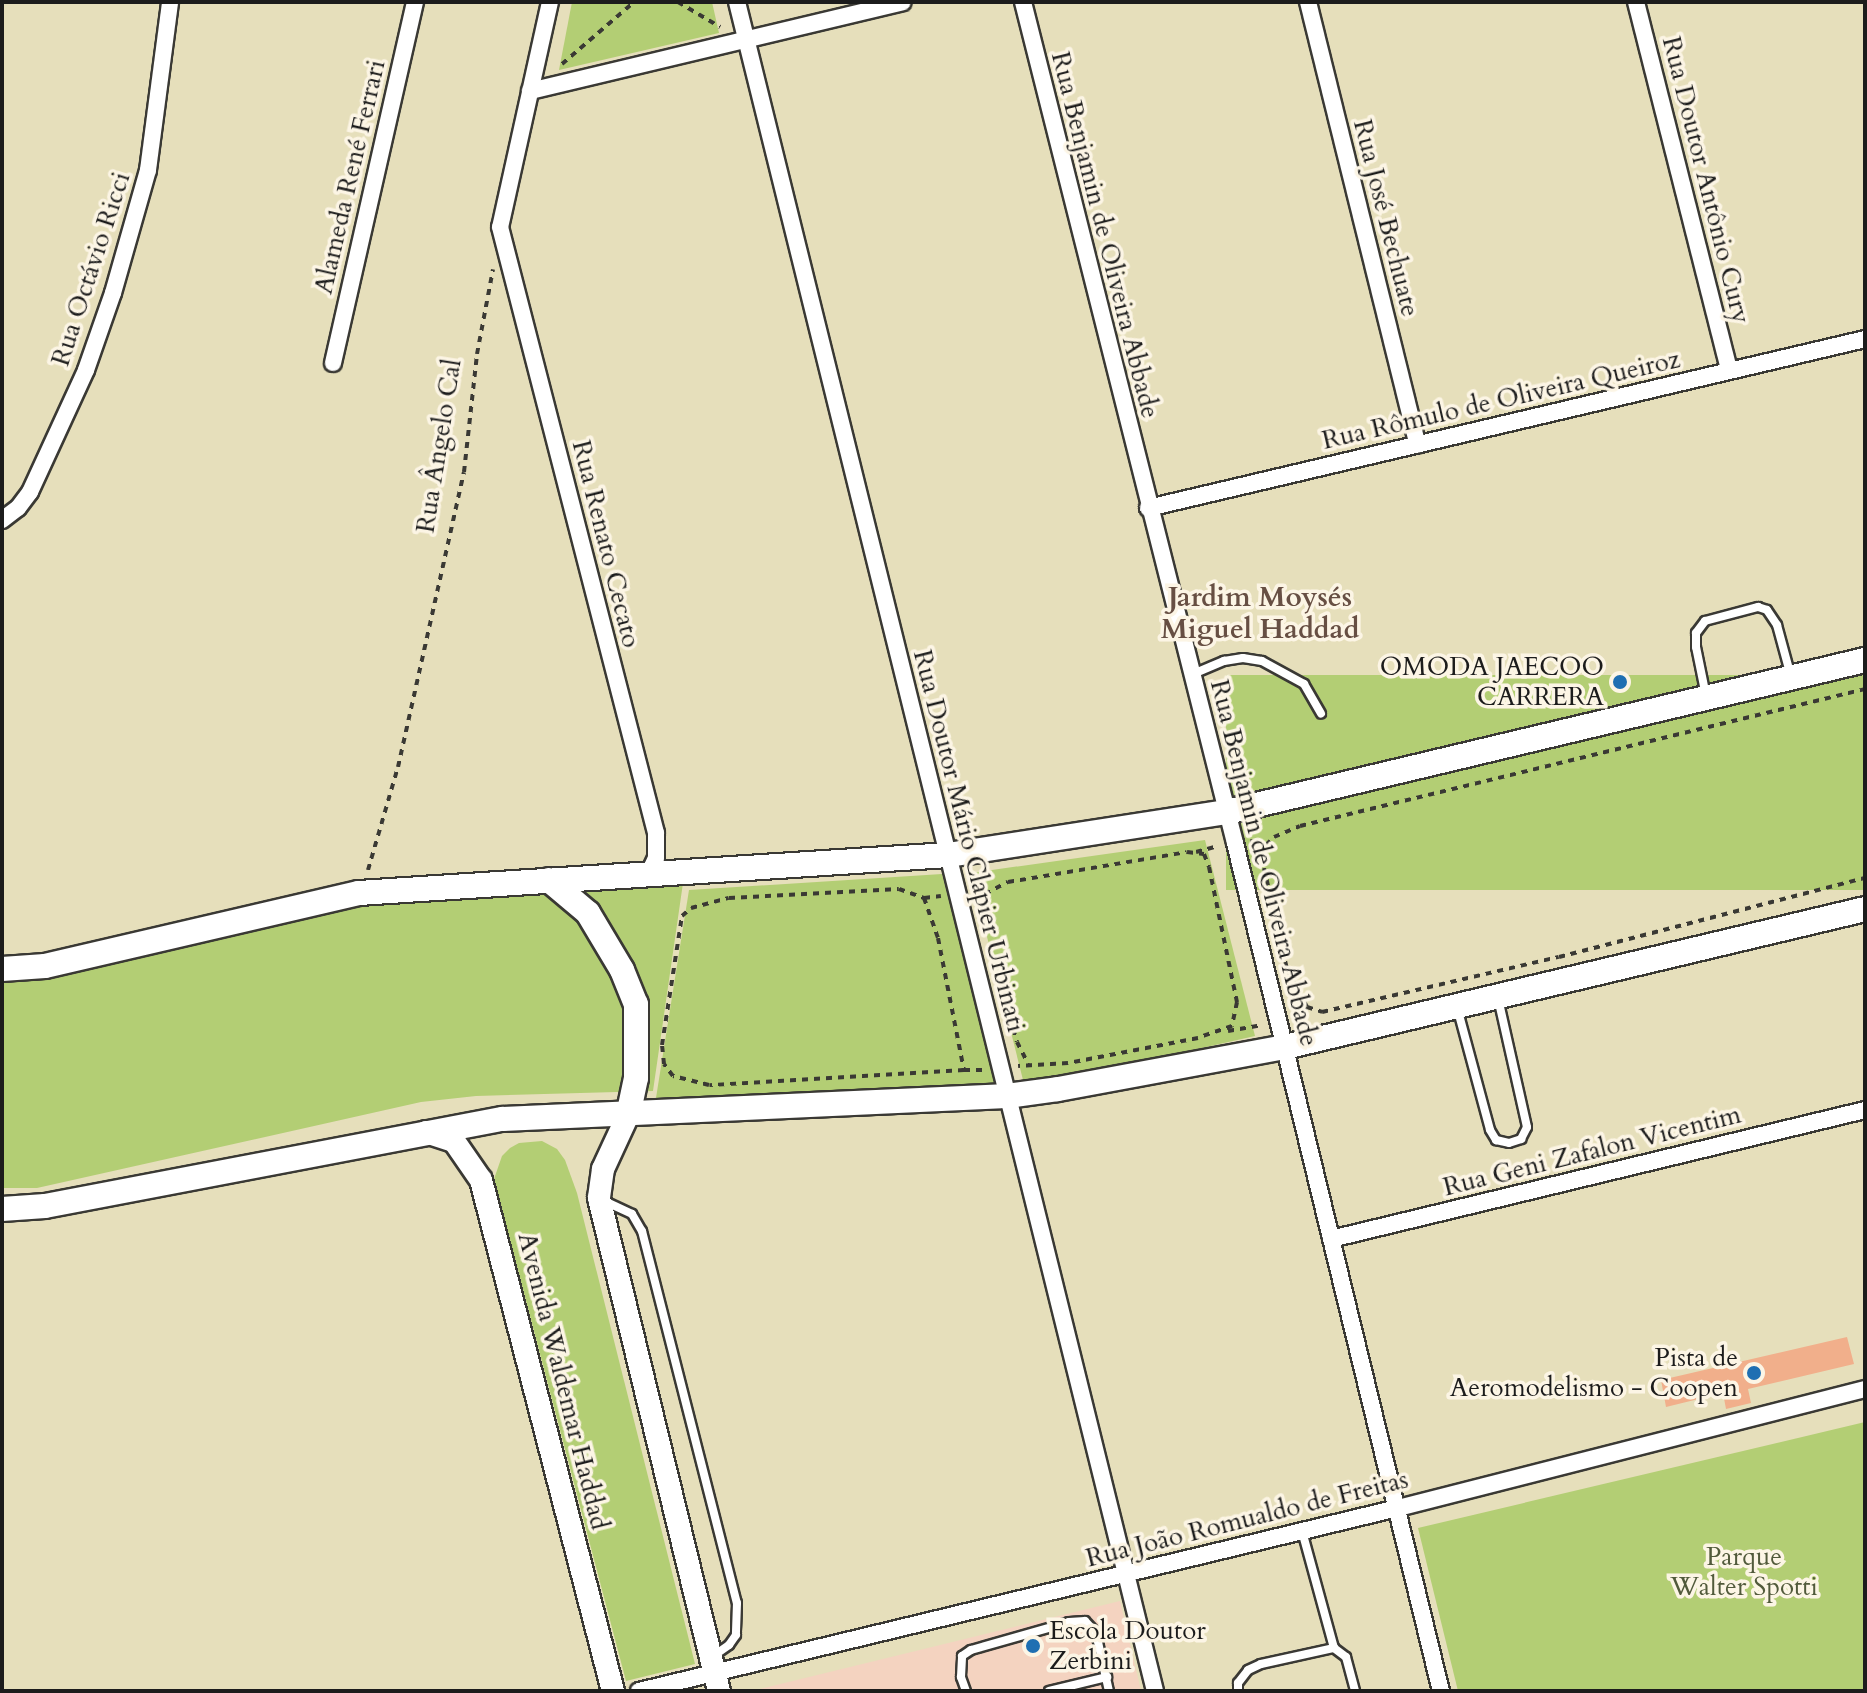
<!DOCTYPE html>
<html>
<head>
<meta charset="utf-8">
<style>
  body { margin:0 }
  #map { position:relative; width:1867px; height:1693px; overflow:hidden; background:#e6dfbb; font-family:Cardo,serif }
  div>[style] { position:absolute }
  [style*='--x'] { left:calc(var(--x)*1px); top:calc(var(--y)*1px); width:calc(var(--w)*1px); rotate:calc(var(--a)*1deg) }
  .built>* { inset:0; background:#f4d3c0 }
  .green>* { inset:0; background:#b3ce74; transform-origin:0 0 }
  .building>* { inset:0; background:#f1af8b }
  .path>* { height:4px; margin-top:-2px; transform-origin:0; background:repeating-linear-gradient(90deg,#3a3934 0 6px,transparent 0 12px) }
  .roads { filter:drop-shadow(2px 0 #3a3934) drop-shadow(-2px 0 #3a3934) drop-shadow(0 2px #3a3934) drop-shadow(0 -2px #3a3934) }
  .lane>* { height:8px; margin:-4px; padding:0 4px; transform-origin:4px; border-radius:4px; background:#fff }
  .street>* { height:16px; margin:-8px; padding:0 8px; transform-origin:8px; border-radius:8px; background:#fff }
  .secondary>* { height:22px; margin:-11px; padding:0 11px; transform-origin:11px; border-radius:11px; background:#fff }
  .primary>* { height:24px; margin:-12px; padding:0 12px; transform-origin:12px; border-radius:12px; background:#fff }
  .dots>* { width:22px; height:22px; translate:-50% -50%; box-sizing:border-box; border:4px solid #fcf5e5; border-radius:50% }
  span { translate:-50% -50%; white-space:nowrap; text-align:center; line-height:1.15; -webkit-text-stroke:7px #fcf5e5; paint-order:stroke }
  .street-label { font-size:26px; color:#1c1c1c }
  .poi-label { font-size:26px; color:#1c1c1c }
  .right { translate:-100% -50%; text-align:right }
  .left { translate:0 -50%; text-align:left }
  .park-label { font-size:26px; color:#515a3b }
  .neighbourhood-label { font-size:28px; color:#674f43; font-weight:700 }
  .frame { position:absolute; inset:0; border:4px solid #1c1c1c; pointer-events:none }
</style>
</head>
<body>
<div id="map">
  <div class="built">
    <i style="clip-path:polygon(1120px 1601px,1141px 1691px,752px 1691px)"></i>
  </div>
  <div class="green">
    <i style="clip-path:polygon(572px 2px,712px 2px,719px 33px,559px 70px)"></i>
    <i style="left:1865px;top:675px;width:215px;height:639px;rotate:90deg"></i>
    <i style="clip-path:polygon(1205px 840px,1255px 1036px,1060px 1080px,1023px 1080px,971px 873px)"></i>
    <i style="clip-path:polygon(942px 874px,999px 1085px,656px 1098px,689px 890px)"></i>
    <i style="clip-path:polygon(683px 883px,653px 1091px,476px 1096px,421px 1102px,37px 1188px,2px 1188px,2px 980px,166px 949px,369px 899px)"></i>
    <i style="clip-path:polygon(542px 1141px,557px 1149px,565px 1160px,577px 1193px,695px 1664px,626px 1681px,494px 1179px,502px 1156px,510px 1148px,519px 1143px)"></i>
    <i style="clip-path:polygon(1865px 1422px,1865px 1691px,1458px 1691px,1418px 1528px)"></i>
  </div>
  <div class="building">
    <i style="clip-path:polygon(1847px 1337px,1854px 1364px,1748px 1389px,1751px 1403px,1726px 1409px,1723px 1393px,1666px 1407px,1661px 1380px)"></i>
  </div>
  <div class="path">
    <i style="--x:678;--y:2;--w:49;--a:30.8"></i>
    <i style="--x:562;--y:64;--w:95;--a:-40.7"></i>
    <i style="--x:1250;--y:841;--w:16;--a:14"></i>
    <i style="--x:1266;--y:845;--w:11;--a:-45"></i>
    <i style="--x:1274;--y:837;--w:28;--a:-23"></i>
    <i style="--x:1300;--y:826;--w:581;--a:-13.63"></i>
    <i style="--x:1266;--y:845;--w:23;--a:95"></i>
    <i style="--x:1264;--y:868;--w:104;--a:77.2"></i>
    <i style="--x:1287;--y:969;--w:43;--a:62.2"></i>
    <i style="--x:1307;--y:1007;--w:16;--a:150"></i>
    <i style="--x:1196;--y:852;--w:23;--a:-15"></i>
    <i style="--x:368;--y:870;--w:107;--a:-73.8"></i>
    <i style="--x:398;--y:767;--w:302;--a:-77.4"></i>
    <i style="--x:464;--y:472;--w:119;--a:-83.7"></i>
    <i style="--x:477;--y:354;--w:86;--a:-79.3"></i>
    <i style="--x:899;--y:889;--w:27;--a:20"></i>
    <i style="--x:924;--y:898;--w:42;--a:70.7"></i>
    <i style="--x:938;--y:938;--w:135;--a:78.9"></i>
    <i style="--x:964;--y:1070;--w:255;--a:176.6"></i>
    <i style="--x:709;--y:1085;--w:37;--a:-166"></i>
    <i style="--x:673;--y:1076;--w:15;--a:-127"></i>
    <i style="--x:664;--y:1064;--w:19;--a:-96"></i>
    <i style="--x:662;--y:1045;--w:131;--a:-81.2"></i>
    <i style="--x:682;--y:916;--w:12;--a:-42"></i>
    <i style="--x:691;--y:908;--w:39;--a:-15"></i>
    <i style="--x:729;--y:898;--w:170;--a:-3"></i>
    <i style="--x:924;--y:898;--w:17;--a:-7"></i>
    <i style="--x:984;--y:921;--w:27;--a:-88"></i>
    <i style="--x:985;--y:894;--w:26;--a:-28"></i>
    <i style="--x:1008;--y:882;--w:181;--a:-9.5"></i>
    <i style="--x:1187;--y:852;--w:17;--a:7"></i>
    <i style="--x:1204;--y:854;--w:14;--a:69"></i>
    <i style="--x:1209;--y:867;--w:138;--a:78.3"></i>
    <i style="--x:1237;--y:1002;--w:25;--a:102"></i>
    <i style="--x:1232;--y:1026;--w:36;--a:161"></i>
    <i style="--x:1198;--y:1038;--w:132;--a:169.1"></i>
    <i style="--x:1068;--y:1063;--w:50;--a:176.6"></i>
    <i style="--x:1000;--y:983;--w:61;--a:73.9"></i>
    <i style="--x:1017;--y:1042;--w:25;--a:63"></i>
    <i style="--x:1307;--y:1007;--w:16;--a:18"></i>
    <i style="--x:1322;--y:1012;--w:243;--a:-13.1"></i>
    <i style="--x:1559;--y:957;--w:316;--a:-14.5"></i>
    <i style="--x:1228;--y:1031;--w:35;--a:-10"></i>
    <i style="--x:964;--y:1070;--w:22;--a:0"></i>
  </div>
  <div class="roads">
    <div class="lane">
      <i style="--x:1193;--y:674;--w:34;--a:-23"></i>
      <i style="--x:1224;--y:661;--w:19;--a:-9"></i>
      <i style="--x:1243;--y:658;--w:19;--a:9"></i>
      <i style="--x:1262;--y:661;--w:48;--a:28.7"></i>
      <i style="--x:1304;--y:684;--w:34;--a:60"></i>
      <i style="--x:1706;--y:696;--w:50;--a:-101.5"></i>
      <i style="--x:1696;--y:647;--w:14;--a:-90"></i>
      <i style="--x:1696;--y:633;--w:15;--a:-53"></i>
      <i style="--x:1705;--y:621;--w:55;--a:-14.8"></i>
      <i style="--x:1758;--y:607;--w:9;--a:18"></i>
      <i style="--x:1767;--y:610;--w:18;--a:56"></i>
      <i style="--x:1777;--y:625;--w:50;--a:74.8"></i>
      <i style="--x:1458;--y:1011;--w:123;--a:74.9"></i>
      <i style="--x:1490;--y:1130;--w:12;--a:59"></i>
      <i style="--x:1496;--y:1140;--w:13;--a:13"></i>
      <i style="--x:1509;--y:1143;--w:13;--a:-18"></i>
      <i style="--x:1521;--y:1139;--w:13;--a:-63"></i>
      <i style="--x:1527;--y:1127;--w:132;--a:-102.7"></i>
      <i style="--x:602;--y:1200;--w:33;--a:25"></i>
      <i style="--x:632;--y:1214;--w:20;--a:60"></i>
      <i style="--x:642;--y:1231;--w:384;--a:75.7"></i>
      <i style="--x:737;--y:1603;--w:32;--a:92"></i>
      <i style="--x:736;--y:1635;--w:12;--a:125"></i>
      <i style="--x:729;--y:1645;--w:21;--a:145"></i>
      <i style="--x:1334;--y:1648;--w:15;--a:37"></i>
      <i style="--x:1346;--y:1657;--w:35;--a:75"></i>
      <i style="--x:966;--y:1691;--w:15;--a:-110"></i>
      <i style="--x:961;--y:1677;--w:21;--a:-87"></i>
      <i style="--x:962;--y:1656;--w:11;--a:-34"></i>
      <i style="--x:971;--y:1650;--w:102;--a:-15.9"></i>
      <i style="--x:1069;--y:1622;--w:16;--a:-4"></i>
      <i style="--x:1085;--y:1621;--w:16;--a:47"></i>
      <i style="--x:1096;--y:1633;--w:59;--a:77.4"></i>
      <i style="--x:1049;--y:1691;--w:60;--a:-13.6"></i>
      <i style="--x:1238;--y:1691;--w:8;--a:-90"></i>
      <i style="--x:1238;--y:1683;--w:16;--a:-52"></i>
      <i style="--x:1248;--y:1670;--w:14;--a:-25"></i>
      <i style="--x:1261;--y:1664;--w:75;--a:-12.4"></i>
      <i style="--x:1334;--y:1648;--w:121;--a:-105.3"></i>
    </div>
    <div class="street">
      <i style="--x:550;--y:2;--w:230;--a:102.5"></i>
      <i style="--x:500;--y:227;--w:626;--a:75.56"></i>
      <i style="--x:656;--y:833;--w:25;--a:90"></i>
      <i style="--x:656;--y:858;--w:17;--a:115"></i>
      <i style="--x:737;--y:2;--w:1740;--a:76.1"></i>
      <i style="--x:1023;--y:2;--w:867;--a:75.85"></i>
      <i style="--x:1235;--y:843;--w:873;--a:76.35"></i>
      <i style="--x:1308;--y:2;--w:456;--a:76.1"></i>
      <i style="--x:1636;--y:2;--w:380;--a:75.8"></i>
      <i style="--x:530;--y:91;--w:383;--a:-13.4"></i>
      <i style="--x:333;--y:363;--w:370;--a:-77.2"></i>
      <i style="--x:1148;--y:508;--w:737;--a:-13.26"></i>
      <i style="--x:2;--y:520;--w:20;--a:-37"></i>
      <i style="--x:18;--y:508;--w:20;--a:-53"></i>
      <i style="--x:30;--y:492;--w:134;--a:-65.3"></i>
      <i style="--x:86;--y:370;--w:82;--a:-70.7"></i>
      <i style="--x:113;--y:293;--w:128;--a:-74.1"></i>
      <i style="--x:148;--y:170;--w:169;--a:-82.5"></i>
      <i style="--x:1331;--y:1239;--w:549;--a:-13.58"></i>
      <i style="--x:639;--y:1691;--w:781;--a:-13.56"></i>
      <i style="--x:1398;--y:1508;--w:482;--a:-14.3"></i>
    </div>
    <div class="secondary">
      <i style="--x:628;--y:1115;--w:60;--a:114.8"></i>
      <i style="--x:603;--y:1169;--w:29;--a:98"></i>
      <i style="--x:599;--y:1198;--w:507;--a:76.32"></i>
      <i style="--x:426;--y:1132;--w:29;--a:18"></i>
      <i style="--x:454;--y:1141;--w:47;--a:55.3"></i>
      <i style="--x:481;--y:1180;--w:528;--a:75.52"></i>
    </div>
    <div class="primary">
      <i style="--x:549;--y:880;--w:51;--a:40.2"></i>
      <i style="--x:588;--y:913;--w:66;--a:59.2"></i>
      <i style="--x:622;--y:970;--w:37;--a:68"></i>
      <i style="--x:636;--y:1004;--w:74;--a:90"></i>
      <i style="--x:636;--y:1078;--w:38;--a:102"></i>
      <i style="--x:2;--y:969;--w:43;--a:-4"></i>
      <i style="--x:45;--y:966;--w:322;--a:-13.1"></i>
      <i style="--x:359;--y:893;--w:590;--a:-3.69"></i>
      <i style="--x:948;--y:855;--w:282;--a:-8.8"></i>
      <i style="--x:1227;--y:812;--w:656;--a:-13.4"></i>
      <i style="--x:2;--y:1209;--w:43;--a:-4"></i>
      <i style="--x:45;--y:1206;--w:466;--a:-10.8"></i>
      <i style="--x:503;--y:1119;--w:505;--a:-2.61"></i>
      <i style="--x:1007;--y:1096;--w:51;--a:-7.8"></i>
      <i style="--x:1058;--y:1089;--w:231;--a:-10.5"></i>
      <i style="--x:1285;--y:1047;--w:596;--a:-13.38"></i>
    </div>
  </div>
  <div class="dots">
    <i style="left:1620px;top:682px;background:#1f6fb2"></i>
    <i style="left:1754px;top:1373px;background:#1f6fb2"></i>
    <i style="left:1033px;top:1646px;background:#1f6fb2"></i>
  </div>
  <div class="street-label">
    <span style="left:350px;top:177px;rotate:-77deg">Alameda René Ferrari</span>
    <span style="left:1706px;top:180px;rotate:76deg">Rua Doutor Antônio Cury</span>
    <span style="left:1386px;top:218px;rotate:76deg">Rua José Bechuate</span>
    <span style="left:1105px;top:235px;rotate:76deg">Rua Benjamin de Oliveira Abbade</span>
    <span style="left:91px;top:269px;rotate:-72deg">Rua Octávio Ricci</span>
    <span style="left:1501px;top:400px;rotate:-13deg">Rua Rômulo de Oliveira Queiroz</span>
    <span style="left:439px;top:446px;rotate:-81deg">Rua Ângelo Cal</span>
    <span style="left:606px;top:544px;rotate:76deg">Rua Renato Cecato</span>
    <span style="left:969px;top:841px;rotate:76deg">Rua Doutor Mário Clapier Urbinati</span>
    <span style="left:1264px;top:863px;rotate:76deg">Rua Benjamin de Oliveira Abbade</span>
    <span style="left:1592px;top:1151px;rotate:-14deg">Rua Geni Zafalon Vicentim</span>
    <span style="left:563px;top:1381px;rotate:76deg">Avenida Waldemar Haddad</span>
    <span style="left:1247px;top:1519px;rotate:-14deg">Rua João Romualdo de Freitas</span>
  </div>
  <div class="poi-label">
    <span class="right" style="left:1604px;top:682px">OMODA JAECOO<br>CARRERA</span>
    <span class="right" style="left:1738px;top:1373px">Pista de<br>Aeromodelismo - Coopen</span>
    <span class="left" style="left:1049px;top:1646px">Escola Doutor<br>Zerbini</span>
  </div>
  <div class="park-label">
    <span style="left:1744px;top:1572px">Parque<br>Walter Spotti</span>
  </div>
  <div class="neighbourhood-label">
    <span style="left:1260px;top:613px">Jardim Moysés<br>Miguel Haddad</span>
  </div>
  <div class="frame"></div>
</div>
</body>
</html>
